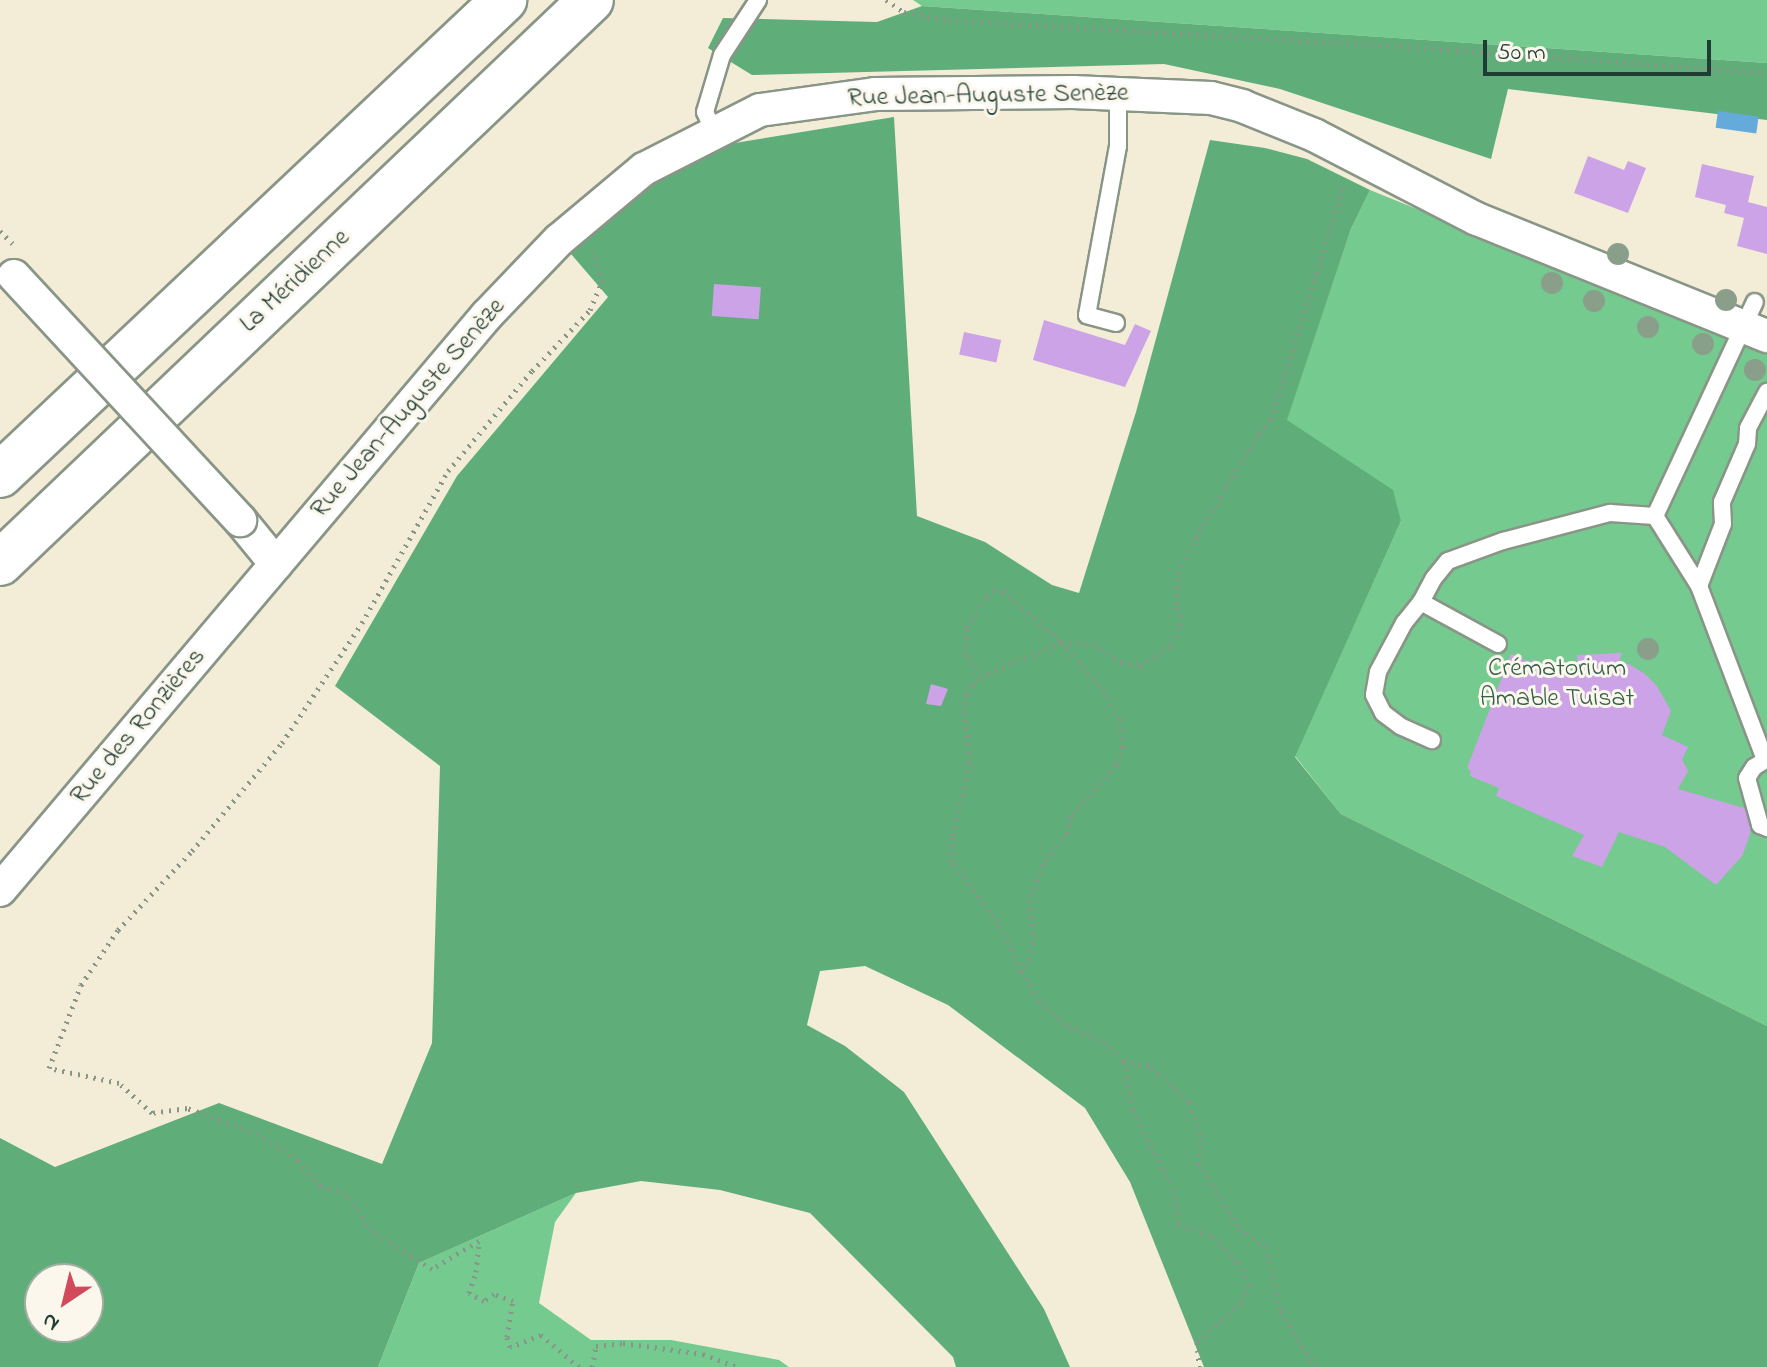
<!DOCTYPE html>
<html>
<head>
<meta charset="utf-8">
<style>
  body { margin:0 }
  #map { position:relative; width:1767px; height:1367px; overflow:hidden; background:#f3edd7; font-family:"Indie Flower",sans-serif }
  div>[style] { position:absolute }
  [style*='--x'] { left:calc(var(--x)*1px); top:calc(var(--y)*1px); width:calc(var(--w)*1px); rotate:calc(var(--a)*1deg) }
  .green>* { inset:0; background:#74ca8f }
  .forest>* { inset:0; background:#5fae7a }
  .water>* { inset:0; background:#64aada; transform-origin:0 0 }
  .building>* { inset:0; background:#cca3e6; transform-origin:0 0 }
  .path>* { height:5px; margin-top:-2.5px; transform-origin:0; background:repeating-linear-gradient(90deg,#899586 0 2px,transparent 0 8px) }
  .roads { filter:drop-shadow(2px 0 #899586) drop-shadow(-2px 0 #899586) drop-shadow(0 2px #899586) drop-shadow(0 -2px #899586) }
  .lane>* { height:16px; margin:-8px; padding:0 8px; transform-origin:8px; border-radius:8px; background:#fff }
  .street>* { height:32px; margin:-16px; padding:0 16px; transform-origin:16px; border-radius:16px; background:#fff }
  .highway>* { height:44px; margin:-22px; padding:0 22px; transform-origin:22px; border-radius:22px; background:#fff }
  .bridges { filter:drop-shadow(2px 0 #899586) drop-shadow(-2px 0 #899586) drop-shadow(0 2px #899586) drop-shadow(0 -2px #899586) }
  .street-bridge>* { height:32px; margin:-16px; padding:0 16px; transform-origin:16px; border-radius:16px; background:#fff }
  .trees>* { width:22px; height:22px; margin:-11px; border-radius:50%; background:#8a9f8a }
  span { translate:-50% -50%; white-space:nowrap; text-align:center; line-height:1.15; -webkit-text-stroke:6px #fbf7ec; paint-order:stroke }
  .street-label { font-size:26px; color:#1f3d34 }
  .park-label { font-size:26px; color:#34604b }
  .north { position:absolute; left:24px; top:1263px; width:80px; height:80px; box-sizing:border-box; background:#fbf7ec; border:2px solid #a3ada2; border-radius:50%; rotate:215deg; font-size:22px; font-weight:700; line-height:32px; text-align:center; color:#1f3d34 }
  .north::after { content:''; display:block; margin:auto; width:28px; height:36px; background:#d1495b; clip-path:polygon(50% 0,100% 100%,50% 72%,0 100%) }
  .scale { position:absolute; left:1483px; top:40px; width:228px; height:36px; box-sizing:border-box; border:4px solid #1f3d34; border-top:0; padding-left:10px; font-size:24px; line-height:28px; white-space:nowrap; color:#1f3d34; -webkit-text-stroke:6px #fbf7ec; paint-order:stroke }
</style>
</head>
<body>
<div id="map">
  <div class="green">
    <i style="clip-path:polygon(913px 0,1767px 0,1767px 63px,922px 6px)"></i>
    <i style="clip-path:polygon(1370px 190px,1767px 351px,1767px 1026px,1341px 814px,1295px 756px,1401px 521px,1286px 421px,1351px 229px)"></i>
    <i style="clip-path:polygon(576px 1193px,555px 1222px,539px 1303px,591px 1340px,671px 1340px,779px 1360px,789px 1367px,378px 1367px,419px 1263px)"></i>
  </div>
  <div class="forest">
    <i style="clip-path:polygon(922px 6px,1767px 63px,1767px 120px,1508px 89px,1491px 159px,1280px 89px,1164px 64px,752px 75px,708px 48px,723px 18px,877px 22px)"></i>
    <i style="clip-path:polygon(evenodd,894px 117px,917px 516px,985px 542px,1052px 585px,1079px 593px,1136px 412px,1210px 140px,1265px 148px,1307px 159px,1370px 190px,1351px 229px,1287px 420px,1393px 490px,1401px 521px,1295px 757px,1341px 814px,1767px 1026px,1767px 1367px,1204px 1367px,1130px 1182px,1085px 1108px,948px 1005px,865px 966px,820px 971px,807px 1025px,845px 1046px,904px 1092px,1044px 1309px,1070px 1367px,956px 1367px,953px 1357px,810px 1213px,720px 1190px,641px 1181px,576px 1193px,419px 1263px,378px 1367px,0 1367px,0 1138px,55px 1167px,219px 1103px,382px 1164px,432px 1043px,440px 766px,335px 686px,457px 476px,608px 297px,559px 240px,698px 149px,894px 117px,40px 1279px,88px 1279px,88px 1327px,40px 1327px,40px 1279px)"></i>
  </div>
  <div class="water">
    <i style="left:1718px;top:111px;width:41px;height:17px;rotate:8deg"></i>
  </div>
  <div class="building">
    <i style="clip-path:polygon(1588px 156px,1624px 170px,1628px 161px,1646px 168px,1628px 213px,1574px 193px)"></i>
    <i style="clip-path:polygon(1702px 164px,1754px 176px,1748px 202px,1767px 207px,1767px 254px,1737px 246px,1744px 218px,1724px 213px,1726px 205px,1695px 197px)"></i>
    <i style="left:714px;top:284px;width:47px;height:32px;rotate:4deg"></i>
    <i style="clip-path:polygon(1044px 320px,1125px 345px,1135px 324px,1151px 331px,1125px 387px,1033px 360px)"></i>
    <i style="left:964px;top:332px;width:38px;height:23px;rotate:12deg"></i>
    <i style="clip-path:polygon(1622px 653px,1618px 664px,1629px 664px,1645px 674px,1657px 686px,1671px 711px,1662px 735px,1688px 747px,1682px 759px,1688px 771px,1678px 789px,1751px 810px,1750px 835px,1742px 856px,1716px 885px,1665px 847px,1619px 832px,1602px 867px,1572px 856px,1584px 835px,1496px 796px,1499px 788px,1470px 776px,1471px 771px,1467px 768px,1511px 654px,1532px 663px,1533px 659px,1562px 676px,1578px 675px,1577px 655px)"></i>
    <i style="clip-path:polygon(931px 684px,948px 689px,941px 706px,926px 704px)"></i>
  </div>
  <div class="path">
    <i style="--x:886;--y:0;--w:22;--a:34"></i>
    <i style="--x:904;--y:12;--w:45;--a:10.3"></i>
    <i style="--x:948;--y:20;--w:453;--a:3.3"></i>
    <i style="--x:1400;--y:46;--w:368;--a:4.2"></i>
    <i style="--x:0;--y:231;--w:20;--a:45"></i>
    <i style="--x:980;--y:679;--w:29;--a:-119"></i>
    <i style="--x:966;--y:654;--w:27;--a:-88"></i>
    <i style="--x:967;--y:627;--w:37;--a:-57"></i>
    <i style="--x:987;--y:596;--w:8;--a:-50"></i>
    <i style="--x:992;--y:590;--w:11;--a:5"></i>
    <i style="--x:1003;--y:591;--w:77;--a:41.3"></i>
    <i style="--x:1061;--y:642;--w:63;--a:48.2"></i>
    <i style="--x:1103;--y:689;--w:36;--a:62"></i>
    <i style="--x:1120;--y:721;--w:26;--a:83"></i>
    <i style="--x:1123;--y:747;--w:19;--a:111"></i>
    <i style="--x:1116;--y:765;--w:68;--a:131.4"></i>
    <i style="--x:1071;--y:816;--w:17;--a:103"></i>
    <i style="--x:1067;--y:833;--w:39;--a:128"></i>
    <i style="--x:1043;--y:864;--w:39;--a:111"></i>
    <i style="--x:1029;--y:900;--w:34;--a:83"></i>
    <i style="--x:1033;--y:934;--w:24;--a:97"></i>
    <i style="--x:1030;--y:958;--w:16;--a:125"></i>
    <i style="--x:1021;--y:971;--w:36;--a:58"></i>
    <i style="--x:1040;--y:1002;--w:37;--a:41"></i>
    <i style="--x:1068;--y:1026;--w:39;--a:24"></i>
    <i style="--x:1104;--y:1042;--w:28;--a:44"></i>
    <i style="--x:1124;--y:1061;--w:50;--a:79.6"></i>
    <i style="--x:1133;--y:1110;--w:96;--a:63.4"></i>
    <i style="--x:1176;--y:1196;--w:28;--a:86"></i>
    <i style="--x:1178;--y:1224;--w:38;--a:20"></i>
    <i style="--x:1214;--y:1237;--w:34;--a:47"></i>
    <i style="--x:1237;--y:1262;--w:25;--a:61"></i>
    <i style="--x:1249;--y:1284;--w:22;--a:112"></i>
    <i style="--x:1241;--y:1304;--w:58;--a:139.2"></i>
    <i style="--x:1197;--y:1342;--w:25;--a:85"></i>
    <i style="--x:1021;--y:971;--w:53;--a:-115.6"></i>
    <i style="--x:998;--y:923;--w:76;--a:-127"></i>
    <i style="--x:952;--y:862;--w:27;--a:-88"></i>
    <i style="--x:953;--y:835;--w:76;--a:-77.1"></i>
    <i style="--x:970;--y:761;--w:49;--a:-97"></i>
    <i style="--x:964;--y:712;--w:18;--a:-81"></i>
    <i style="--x:967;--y:694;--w:12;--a:-59"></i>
    <i style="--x:973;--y:684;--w:17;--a:-36"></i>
    <i style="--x:987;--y:674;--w:81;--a:-23.4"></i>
    <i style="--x:1061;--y:642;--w:32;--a:4"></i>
    <i style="--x:1093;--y:644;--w:35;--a:33"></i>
    <i style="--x:1122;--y:663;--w:19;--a:9"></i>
    <i style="--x:1141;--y:666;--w:37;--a:-35"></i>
    <i style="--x:1171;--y:645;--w:22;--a:-63"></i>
    <i style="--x:1181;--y:625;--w:21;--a:-101"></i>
    <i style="--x:1177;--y:604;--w:31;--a:-88"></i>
    <i style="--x:1178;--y:573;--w:54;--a:-62.5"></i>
    <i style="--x:1203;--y:525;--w:108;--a:-58.7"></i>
    <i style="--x:1259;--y:433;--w:18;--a:-49"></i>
    <i style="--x:1271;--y:419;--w:245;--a:-72.7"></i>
    <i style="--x:1124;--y:1061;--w:29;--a:12"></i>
    <i style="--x:1152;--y:1067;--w:51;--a:43.4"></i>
    <i style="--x:1189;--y:1102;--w:38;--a:72"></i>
    <i style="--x:1201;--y:1138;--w:25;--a:95"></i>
    <i style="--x:1199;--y:1163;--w:76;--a:58.4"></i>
    <i style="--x:1239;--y:1228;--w:32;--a:35"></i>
    <i style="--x:1265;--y:1246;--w:67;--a:76.2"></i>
    <i style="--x:1281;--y:1311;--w:66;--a:58.7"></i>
    <i style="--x:579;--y:1367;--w:50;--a:-139.9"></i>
    <i style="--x:541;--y:1335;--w:33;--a:159"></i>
    <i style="--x:510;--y:1347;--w:10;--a:-107"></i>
    <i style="--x:507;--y:1337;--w:36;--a:-81"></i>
    <i style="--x:513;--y:1301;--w:20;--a:-160"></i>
    <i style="--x:494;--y:1294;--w:12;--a:145"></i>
    <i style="--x:484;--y:1301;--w:17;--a:-152"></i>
    <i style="--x:469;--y:1293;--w:22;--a:-72"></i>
    <i style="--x:476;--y:1272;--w:31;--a:-84"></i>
    <i style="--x:479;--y:1241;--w:55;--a:149.2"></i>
    <i style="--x:432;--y:1269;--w:71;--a:-147.7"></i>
    <i style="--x:372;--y:1231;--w:47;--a:-125.4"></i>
    <i style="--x:345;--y:1193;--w:26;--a:-164"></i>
    <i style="--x:320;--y:1186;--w:34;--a:-130"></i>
    <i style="--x:298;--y:1160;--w:48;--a:-147"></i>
    <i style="--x:258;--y:1134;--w:76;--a:-159.9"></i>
    <i style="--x:187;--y:1108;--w:35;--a:172"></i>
    <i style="--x:152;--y:1113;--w:45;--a:-137.7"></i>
    <i style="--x:119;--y:1083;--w:72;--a:-167.9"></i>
    <i style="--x:49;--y:1068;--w:89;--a:-68.9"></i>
    <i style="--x:81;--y:985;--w:66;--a:-56.1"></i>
    <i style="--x:118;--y:930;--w:108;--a:-46.9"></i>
    <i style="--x:192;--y:851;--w:141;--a:-50.2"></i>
    <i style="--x:282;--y:743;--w:144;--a:-56.3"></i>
    <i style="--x:362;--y:623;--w:175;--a:-60.5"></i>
    <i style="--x:448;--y:471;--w:131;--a:-50"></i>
    <i style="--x:532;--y:371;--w:84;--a:-46.4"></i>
    <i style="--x:590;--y:310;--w:30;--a:-67"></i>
    <i style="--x:602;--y:282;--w:33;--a:-104"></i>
    <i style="--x:592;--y:1367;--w:21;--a:-79"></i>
    <i style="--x:596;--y:1346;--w:27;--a:-6"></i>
    <i style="--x:623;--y:1343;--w:81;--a:7.8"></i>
    <i style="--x:703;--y:1354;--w:36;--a:21"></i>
  </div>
  <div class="roads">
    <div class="lane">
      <i style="--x:714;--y:132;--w:22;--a:-114"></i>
      <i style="--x:705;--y:112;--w:59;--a:-73.4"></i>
      <i style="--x:722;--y:55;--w:66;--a:-56.8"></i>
      <i style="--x:1116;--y:323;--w:30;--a:-165"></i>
      <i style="--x:1087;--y:315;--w:172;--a:-79.6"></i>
      <i style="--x:1118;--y:146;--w:52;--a:-90"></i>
      <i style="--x:1655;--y:516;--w:83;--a:57.8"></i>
      <i style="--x:1699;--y:586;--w:186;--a:69.2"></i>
      <i style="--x:1699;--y:586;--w:66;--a:-68.8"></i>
      <i style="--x:1723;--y:524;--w:22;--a:-93"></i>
      <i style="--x:1722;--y:502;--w:63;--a:-66.7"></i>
      <i style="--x:1747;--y:444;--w:16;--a:-86"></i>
      <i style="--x:1748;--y:428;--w:41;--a:-62.2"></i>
      <i style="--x:1421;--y:602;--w:27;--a:129"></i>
      <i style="--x:1404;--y:623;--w:55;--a:118"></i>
      <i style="--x:1378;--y:672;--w:23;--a:100"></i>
      <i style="--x:1374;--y:695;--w:20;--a:63"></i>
      <i style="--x:1383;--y:713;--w:21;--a:37"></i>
      <i style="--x:1400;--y:726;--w:35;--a:24"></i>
      <i style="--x:1498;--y:644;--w:88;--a:-151.4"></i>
      <i style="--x:1421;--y:602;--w:27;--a:-62"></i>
      <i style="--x:1434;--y:578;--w:22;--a:-51"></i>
      <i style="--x:1448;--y:561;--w:59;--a:-20"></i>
      <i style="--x:1503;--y:541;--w:111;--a:-14.7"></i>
      <i style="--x:1610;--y:513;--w:45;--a:3.8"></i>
      <i style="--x:1655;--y:516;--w:236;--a:-65"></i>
      <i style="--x:1767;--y:759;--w:15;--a:148"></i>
      <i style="--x:1754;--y:767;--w:13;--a:122"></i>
      <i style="--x:1747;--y:778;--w:49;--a:74.5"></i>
      <i style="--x:1760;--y:825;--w:8;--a:23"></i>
    </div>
    <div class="street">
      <i style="--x:240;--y:520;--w:57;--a:50.7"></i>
      <i style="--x:0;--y:890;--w:754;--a:-49.74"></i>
      <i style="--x:487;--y:315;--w:104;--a:-46.2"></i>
      <i style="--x:559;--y:240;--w:111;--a:-39.9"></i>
      <i style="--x:644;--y:169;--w:130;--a:-27"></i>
      <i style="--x:760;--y:110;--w:116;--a:-7.9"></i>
      <i style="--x:875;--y:94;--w:198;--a:-0.6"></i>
      <i style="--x:1073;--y:92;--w:138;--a:2.5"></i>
      <i style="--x:1211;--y:98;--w:32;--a:14"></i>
      <i style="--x:1242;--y:106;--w:78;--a:21.9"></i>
      <i style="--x:1314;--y:135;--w:183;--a:27.3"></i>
      <i style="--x:1477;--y:219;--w:313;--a:22"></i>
    </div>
    <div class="highway">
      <i style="--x:0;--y:475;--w:693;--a:-43.3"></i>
      <i style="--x:0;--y:563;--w:816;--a:-43.61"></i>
    </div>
  </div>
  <div class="bridges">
    <div class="street-bridge">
      <i style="--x:14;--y:276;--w:333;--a:47.2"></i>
    </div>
  </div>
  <div class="trees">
    <i style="left:1618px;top:254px"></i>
    <i style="left:1552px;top:283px"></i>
    <i style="left:1726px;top:300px"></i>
    <i style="left:1594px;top:301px"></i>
    <i style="left:1648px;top:327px"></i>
    <i style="left:1703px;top:344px"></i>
    <i style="left:1755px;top:370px"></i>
    <i style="left:1648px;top:649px"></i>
  </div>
  <div class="street-label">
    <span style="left:988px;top:97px;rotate:-1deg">Rue Jean-Auguste Senèze</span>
    <span style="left:296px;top:282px;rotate:-43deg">La Méridienne</span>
    <span style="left:409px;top:409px;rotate:-49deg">Rue Jean-Auguste Senèze</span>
    <span style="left:139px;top:727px;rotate:-50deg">Rue des Ronzières</span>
  </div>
  <div class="park-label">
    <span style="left:1557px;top:685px">Crématorium<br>Amable Tuisat</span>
  </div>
  <div class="north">N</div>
  <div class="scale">50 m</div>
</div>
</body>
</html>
